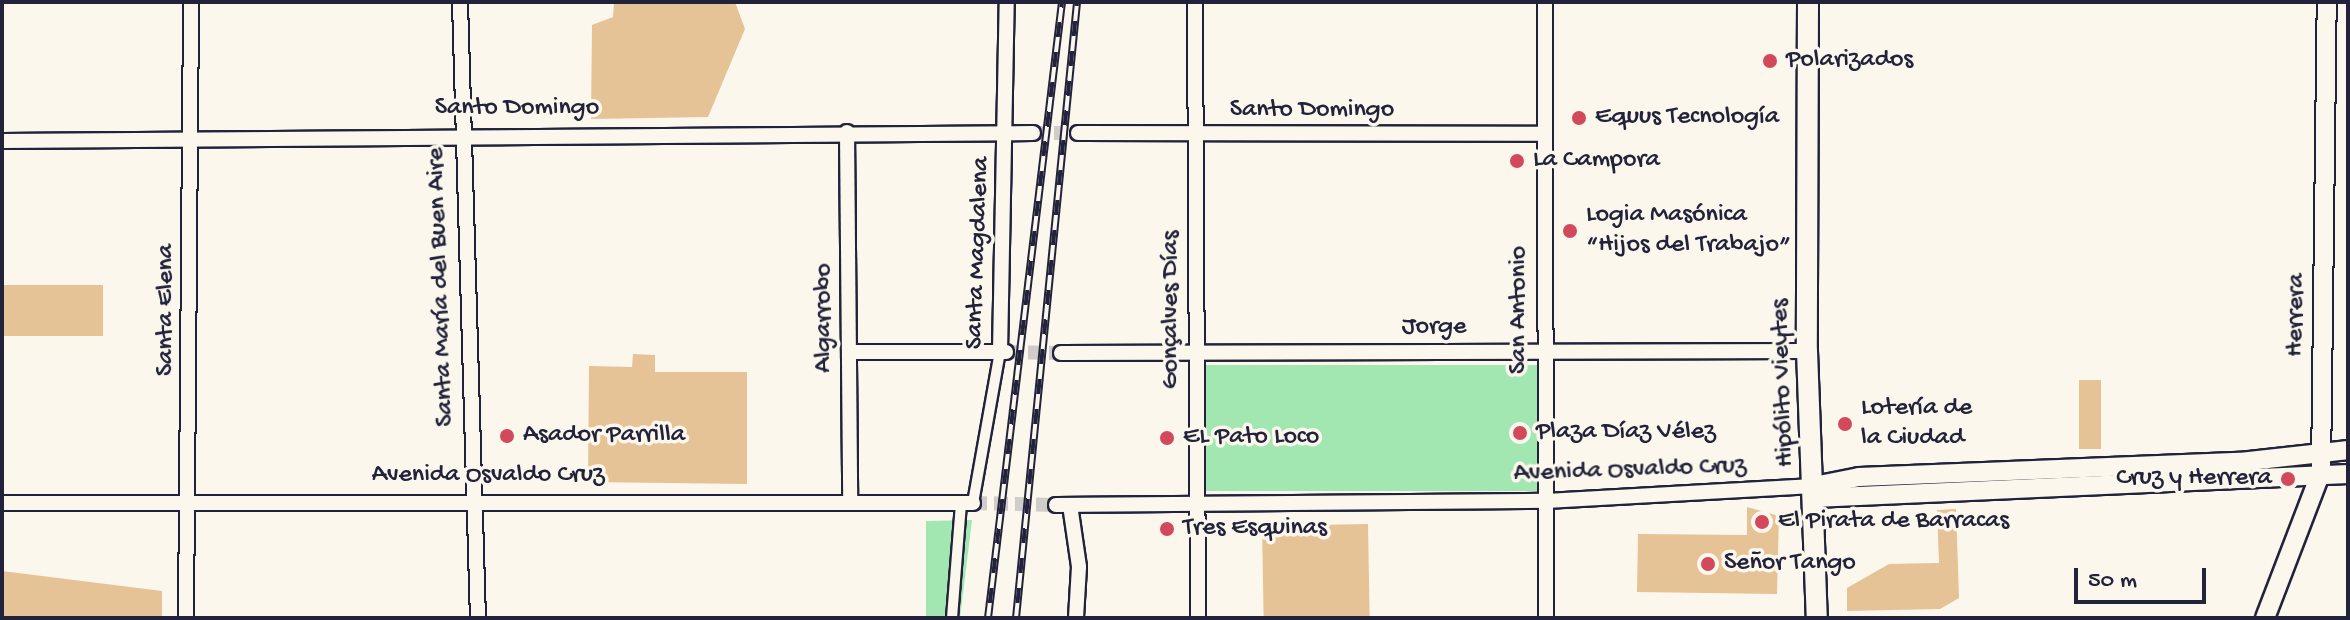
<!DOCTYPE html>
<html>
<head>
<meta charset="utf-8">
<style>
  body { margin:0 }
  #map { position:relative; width:2350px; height:620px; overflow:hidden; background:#fbf7ec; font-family:"Gochi Hand",sans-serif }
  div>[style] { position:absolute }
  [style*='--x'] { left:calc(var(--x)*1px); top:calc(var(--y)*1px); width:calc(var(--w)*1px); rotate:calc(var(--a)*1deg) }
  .green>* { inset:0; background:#a2e6b2; transform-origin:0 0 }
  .building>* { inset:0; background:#e6c297; transform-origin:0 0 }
  .minor-tunnel>* { height:14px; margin-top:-7px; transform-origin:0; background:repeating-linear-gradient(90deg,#d0ccc9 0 14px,transparent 0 21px) }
  .roads { filter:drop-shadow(2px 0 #22223b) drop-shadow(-2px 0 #22223b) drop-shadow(0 2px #22223b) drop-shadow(0 -2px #22223b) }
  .pedestrian>* { height:10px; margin:-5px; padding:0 5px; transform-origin:5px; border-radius:5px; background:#fbf7ec }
  .minor>* { height:14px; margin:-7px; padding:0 7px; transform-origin:7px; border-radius:7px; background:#fbf7ec }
  .tertiary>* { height:18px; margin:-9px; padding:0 9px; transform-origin:9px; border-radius:9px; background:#fbf7ec }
  .secondary>* { height:20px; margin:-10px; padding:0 10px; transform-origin:10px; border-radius:10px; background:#fbf7ec }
  .rail>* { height:8px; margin-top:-4px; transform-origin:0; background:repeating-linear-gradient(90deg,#fbf7ec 0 15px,#22223b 0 30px); box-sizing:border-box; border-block:2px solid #22223b }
  .dots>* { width:22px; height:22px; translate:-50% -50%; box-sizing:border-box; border:4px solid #fbf7ec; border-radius:50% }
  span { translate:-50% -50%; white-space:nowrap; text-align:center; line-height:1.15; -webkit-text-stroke:7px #fbf7ec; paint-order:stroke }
  .poi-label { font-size:26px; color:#22223b }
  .left { translate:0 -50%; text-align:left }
  .right { translate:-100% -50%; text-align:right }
  .street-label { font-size:26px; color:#22223b }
  .frame { position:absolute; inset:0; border:4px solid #22223b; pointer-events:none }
  .scale { position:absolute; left:2074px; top:568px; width:132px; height:36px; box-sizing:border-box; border:4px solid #22223b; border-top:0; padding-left:10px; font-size:24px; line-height:28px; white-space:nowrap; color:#22223b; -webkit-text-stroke:6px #fbf7ec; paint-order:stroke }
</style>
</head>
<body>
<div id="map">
  <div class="green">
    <i style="left:1203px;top:365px;width:340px;height:126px"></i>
    <i style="clip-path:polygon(972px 520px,960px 618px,926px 618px,926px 521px)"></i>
  </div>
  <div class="building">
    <i style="clip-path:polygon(614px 2px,735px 2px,745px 29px,708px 117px,591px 119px,592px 25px,613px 17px)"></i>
    <i style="left:103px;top:285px;width:51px;height:101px;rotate:90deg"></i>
    <i style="clip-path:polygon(633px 354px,655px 355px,655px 372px,747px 372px,747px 484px,588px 482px,589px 366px,632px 367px)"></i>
    <i style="left:2079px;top:380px;width:22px;height:69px"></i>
    <i style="clip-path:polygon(1747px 507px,1779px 516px,1777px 594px,1637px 592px,1638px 534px,1747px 535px)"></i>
    <i style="clip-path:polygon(1956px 509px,1959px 598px,1940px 609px,1847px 611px,1847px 588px,1889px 564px,1939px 563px,1937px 510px)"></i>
    <i style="left:1368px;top:524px;width:94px;height:106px;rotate:89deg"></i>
    <i style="clip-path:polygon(2px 571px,162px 591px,162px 618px,2px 618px)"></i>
  </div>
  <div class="minor-tunnel">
    <i style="--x:1033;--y:133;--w:45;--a:0"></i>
    <i style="--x:1007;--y:352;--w:54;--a:1.1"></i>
    <i style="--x:973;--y:503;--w:83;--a:1.4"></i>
  </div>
  <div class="roads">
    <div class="pedestrian">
      <i style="--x:973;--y:503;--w:153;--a:-79.9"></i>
      <i style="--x:952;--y:618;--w:114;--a:-85.5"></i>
    </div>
    <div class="minor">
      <i style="--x:460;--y:2;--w:616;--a:88.33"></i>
      <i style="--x:1195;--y:2;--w:616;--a:89.72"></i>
      <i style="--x:1545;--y:2;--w:616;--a:89.91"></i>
      <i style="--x:847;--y:132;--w:371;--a:89.5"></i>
      <i style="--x:1078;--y:133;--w:467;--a:0.1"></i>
      <i style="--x:2;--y:141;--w:1031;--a:-0.44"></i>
      <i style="--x:849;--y:352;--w:157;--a:0"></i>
      <i style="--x:1000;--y:352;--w:350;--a:-88.9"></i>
      <i style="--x:1061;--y:353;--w:746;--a:-0.15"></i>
      <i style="--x:2;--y:503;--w:971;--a:0"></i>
      <i style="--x:1056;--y:505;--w:490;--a:-0.5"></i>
      <i style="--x:1546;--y:501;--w:268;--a:-3.2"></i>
      <i style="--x:1070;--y:505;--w:63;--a:81.7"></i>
      <i style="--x:1079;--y:567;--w:51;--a:93.4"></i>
      <i style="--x:186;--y:618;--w:616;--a:-89.53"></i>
    </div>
    <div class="tertiary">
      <i style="--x:1814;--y:486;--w:46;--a:-11.3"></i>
      <i style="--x:1859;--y:477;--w:381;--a:-2.3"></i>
      <i style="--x:2240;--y:462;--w:109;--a:-6.3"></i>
      <i style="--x:1814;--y:498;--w:535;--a:-2.57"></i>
      <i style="--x:2265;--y:618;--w:156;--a:-69"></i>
      <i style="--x:2321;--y:472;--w:470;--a:-89.3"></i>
    </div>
    <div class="secondary">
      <i style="--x:1808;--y:2;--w:349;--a:90.2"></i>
      <i style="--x:1807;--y:351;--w:267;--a:87.9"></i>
    </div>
  </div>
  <div class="rail">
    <i style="--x:988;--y:618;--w:620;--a:-83.15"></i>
    <i style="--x:1016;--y:618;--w:619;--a:-84.34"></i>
  </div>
  <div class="dots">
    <i style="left:1770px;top:61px;background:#d1495b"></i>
    <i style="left:1579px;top:118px;background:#d1495b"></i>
    <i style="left:1517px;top:161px;background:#d1495b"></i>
    <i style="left:1570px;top:231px;background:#d1495b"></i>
    <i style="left:1845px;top:424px;background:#d1495b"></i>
    <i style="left:1520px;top:433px;background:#d1495b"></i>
    <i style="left:507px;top:436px;background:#d1495b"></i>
    <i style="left:1167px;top:438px;background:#d1495b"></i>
    <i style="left:2288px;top:479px;background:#d1495b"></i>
    <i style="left:1762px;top:522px;background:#d1495b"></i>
    <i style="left:1167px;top:529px;background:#d1495b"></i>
    <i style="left:1708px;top:564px;background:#d1495b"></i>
  </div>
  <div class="poi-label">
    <span class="left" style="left:1786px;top:61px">Polarizados</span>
    <span class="left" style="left:1595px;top:118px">Equus Tecnología</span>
    <span class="left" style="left:1533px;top:161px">La Campora</span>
    <span class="left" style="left:1586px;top:231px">Logia Masónica<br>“Hijos del Trabajo”</span>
    <span class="left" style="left:1861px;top:424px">Lotería de<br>la Ciudad</span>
    <span class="left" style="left:1536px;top:433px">Plaza Díaz Vélez</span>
    <span class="left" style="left:523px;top:436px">Asador Parrilla</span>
    <span class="left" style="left:1183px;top:438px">EL Pato Loco</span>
    <span class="right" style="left:2272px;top:479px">Cruz y Herrera</span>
    <span class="left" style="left:1778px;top:522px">El Pirata de Barracas</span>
    <span class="left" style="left:1183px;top:529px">Tres Esquinas</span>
    <span class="left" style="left:1724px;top:564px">Señor Tango</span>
  </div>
  <div class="street-label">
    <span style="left:517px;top:109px">Santo Domingo</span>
    <span style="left:1312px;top:111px">Santo Domingo</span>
    <span style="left:979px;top:253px;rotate:-88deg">Santa Magdalena</span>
    <span style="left:442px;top:287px;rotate:-92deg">Santa María del Buen Aire</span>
    <span style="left:167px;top:310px;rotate:-90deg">Santa Elena</span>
    <span style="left:1172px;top:310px;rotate:-90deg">Gonçalves Días</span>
    <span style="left:1520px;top:310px;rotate:-90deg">San Antonio</span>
    <span style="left:2297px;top:315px;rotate:-89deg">Herrera</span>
    <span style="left:825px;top:318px;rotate:-90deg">Algarrobo</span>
    <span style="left:1434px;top:328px">Jorge</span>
    <span style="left:1784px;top:383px;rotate:-92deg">Hipólito Vieytes</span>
    <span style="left:1630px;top:471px;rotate:-2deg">Avenida Osvaldo Cruz</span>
    <span style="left:488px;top:476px">Avenida Osvaldo Cruz</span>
  </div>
  <div class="frame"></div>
  <div class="scale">50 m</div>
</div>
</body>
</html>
